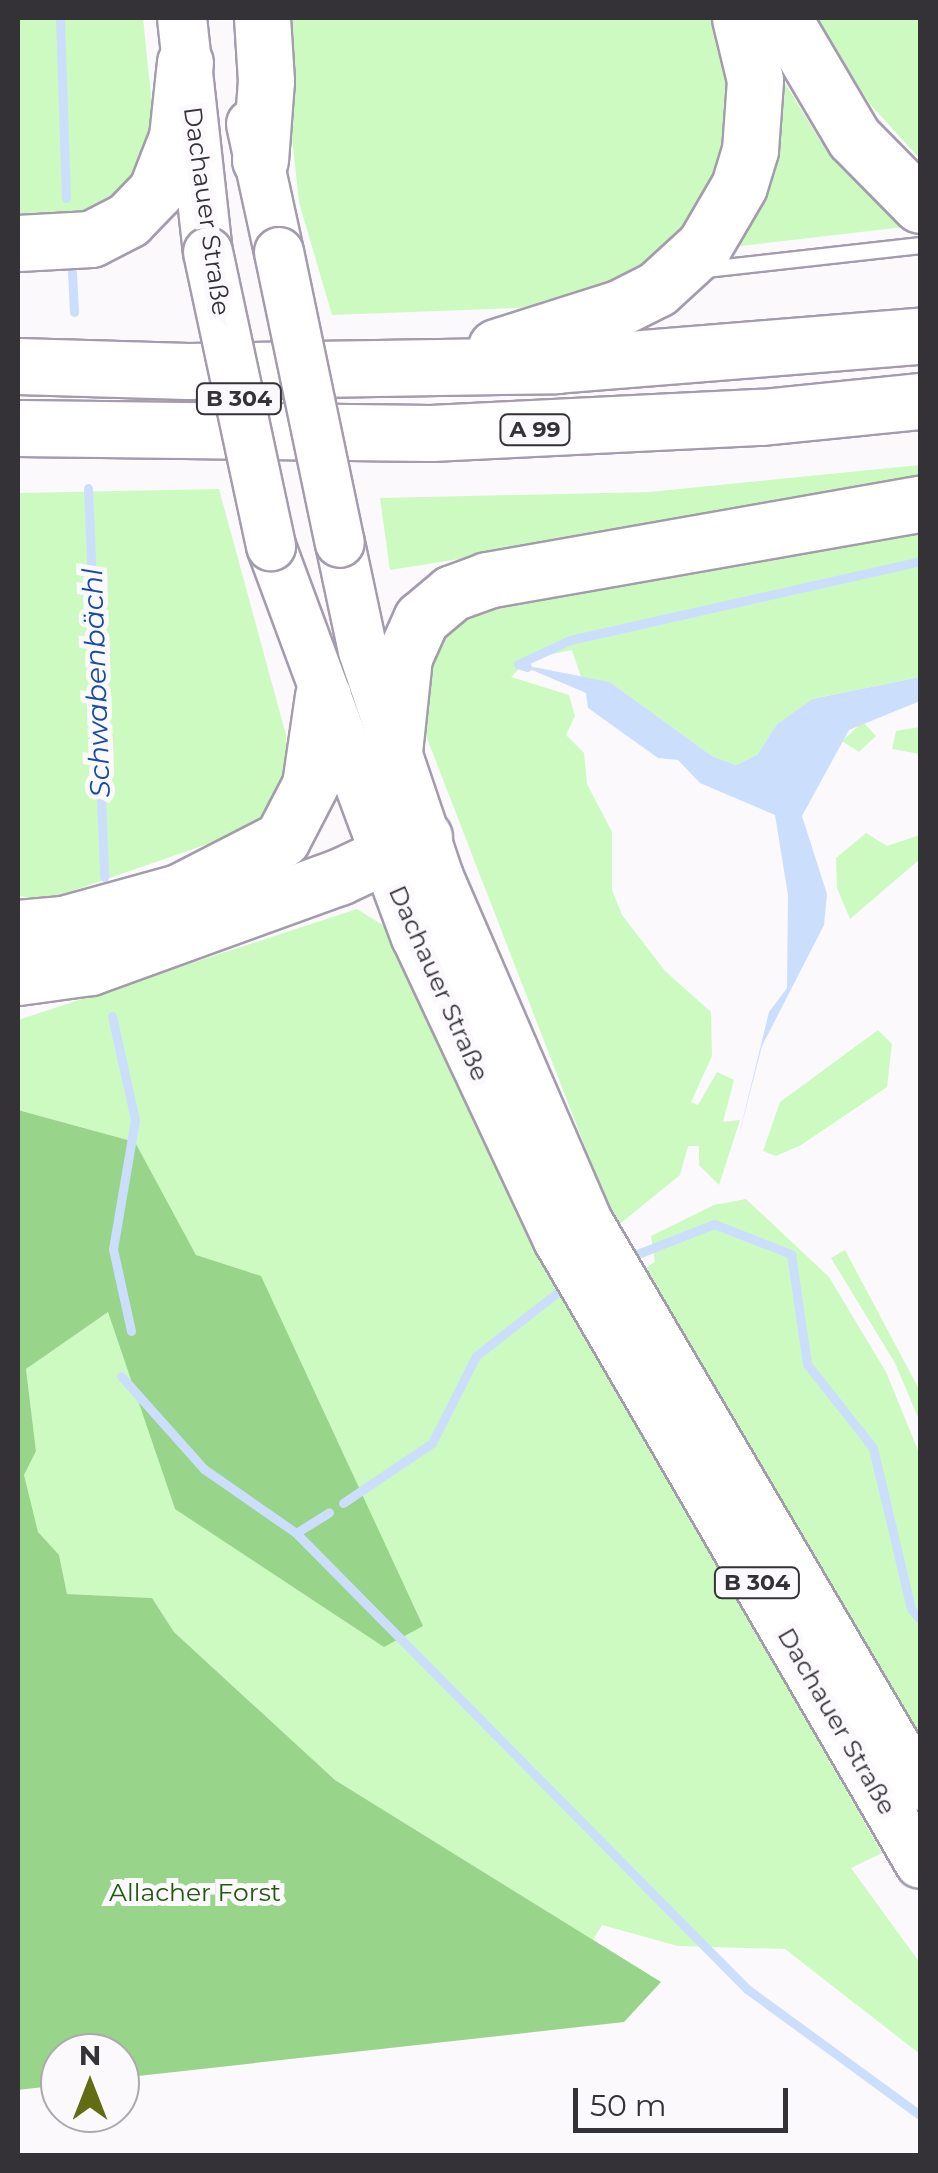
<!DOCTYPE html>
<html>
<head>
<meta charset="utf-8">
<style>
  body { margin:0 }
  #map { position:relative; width:938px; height:2173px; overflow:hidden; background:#fbf9fc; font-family:Montserrat,sans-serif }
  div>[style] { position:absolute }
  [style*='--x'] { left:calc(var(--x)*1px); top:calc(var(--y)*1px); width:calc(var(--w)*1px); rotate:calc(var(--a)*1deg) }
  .green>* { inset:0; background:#ccfac1 }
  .forest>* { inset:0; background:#98d48a }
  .water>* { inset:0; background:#cbdffd }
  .stream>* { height:9px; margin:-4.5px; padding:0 4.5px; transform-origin:4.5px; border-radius:4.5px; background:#cbdffd }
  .roads { filter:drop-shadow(2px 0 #a49cac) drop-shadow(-2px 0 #a49cac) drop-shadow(0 2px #a49cac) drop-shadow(0 -2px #a49cac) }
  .service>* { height:15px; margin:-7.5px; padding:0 7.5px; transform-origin:7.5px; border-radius:7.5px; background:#fff }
  .primary>* { height:48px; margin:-24px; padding:0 24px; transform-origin:24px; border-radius:24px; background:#fff }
  .motorway>* { height:55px; margin:-27.5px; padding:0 27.5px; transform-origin:27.5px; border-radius:27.5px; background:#fff }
  .bridges { filter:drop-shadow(2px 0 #a49cac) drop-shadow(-2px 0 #a49cac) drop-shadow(0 2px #a49cac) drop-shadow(0 -2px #a49cac) }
  .primary-bridge>* { height:48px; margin:-24px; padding:0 24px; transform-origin:24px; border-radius:24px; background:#fff }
  span { translate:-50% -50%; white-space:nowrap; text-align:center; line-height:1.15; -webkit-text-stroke:10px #fbf9fc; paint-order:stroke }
  .shield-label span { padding:2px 8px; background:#fbf9fc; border:2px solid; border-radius:8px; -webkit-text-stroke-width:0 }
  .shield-label { font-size:22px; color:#343137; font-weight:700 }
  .street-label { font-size:25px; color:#343137 }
  .park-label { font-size:25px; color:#21590f }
  .water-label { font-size:28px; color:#174ca1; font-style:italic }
  .frame { position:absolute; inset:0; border:20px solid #343137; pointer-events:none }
  .north { position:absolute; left:40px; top:2033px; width:100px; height:100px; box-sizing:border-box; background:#fbf9fc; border:2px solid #aba9ad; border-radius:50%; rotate:0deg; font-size:28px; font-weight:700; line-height:40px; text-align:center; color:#343137 }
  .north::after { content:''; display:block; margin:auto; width:35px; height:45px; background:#616c13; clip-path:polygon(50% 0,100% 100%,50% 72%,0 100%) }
  .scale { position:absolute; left:573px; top:2088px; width:215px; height:45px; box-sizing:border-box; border:5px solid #343137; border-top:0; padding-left:12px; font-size:30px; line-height:35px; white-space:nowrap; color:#343137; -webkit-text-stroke:8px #fbf9fc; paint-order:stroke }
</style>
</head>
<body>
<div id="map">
  <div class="green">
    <i style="clip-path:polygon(18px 18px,143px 18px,156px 144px,140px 175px,99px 211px,18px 219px)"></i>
    <i style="clip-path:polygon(279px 18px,719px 18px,730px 56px,730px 153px,702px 214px,630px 281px,540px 307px,332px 315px,299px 202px)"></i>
    <i style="clip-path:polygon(815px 18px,920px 18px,920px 159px,870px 104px)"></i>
    <i style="clip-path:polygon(769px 57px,821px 142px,880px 205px,912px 226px,732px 247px)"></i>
    <i style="clip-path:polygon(920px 465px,920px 486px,390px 570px,380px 498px,650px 492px)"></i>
    <i style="clip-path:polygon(219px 489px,286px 735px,286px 785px,268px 823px,46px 900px,18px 896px,18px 493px)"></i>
    <i style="clip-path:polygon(920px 523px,920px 677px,812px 699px,777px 724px,757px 755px,736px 765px,712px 756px,610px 682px,581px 677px,572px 650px,529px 659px,511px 677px,569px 695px,575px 716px,566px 735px,584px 753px,587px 784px,612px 832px,612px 890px,622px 915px,665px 971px,711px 1012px,712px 1056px,691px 1102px,698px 1105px,717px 1072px,734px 1080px,723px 1122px,740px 1120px,719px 1185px,699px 1165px,699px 1146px,688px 1146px,680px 1175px,616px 1227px,420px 720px,434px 635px,458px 608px)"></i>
    <i style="clip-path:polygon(863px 722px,876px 736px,859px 752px,842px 741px)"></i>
    <i style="clip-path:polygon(920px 727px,920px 754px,892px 749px,896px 731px)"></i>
    <i style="clip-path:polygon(866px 833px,887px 846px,920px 835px,920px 859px,850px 919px,837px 888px,836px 858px)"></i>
    <i style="clip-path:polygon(357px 909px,389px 929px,568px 1306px,882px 1853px,851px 1868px,920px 1963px,920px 2054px,785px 1949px,678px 1946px,602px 1925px,593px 1940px,335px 1780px,174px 1632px,152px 1598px,67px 1594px,59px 1556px,38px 1533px,23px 1475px,36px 1451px,26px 1369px,109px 1311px,175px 1509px,261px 1277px,196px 1255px,135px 1142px,18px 1110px,18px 1020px)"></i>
    <i style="clip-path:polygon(878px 1030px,892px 1044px,887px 1087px,801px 1145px,776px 1156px,763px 1151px,780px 1102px)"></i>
    <i style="clip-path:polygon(746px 1199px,829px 1277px,886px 1372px,920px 1455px,920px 1751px,641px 1271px,655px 1262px,651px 1236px,714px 1205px)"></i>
    <i style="clip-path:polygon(845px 1250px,920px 1391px,920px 1422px,895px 1363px,831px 1258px)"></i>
  </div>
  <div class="forest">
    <i style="clip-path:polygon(18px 1110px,135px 1142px,196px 1255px,261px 1276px,423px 1626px,384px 1647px,175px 1509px,108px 1312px,26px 1369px,36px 1451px,24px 1475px,38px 1532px,59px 1555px,67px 1594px,152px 1598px,174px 1632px,335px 1780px,661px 1982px,624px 2022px,120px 2078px,120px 2053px,60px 2053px,60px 2085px,18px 2090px)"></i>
  </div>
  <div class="water">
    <i style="clip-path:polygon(518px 664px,610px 682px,712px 756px,736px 765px,757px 755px,777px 724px,812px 699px,920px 677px,920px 701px,849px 730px,802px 816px,827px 894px,824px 925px,762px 1046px,737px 1143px,769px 1012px,787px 988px,788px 895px,775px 815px,700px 783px,678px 760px,658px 758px,588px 708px,586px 693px)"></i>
  </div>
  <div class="stream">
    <i style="--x:60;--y:18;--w:180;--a:88.1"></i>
    <i style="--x:72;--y:272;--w:40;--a:87.1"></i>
    <i style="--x:88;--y:488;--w:389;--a:87.6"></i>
    <i style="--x:527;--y:667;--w:9;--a:-162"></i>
    <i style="--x:518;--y:664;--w:57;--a:-24.8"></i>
    <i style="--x:570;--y:640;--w:359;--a:-12.7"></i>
    <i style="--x:112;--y:1016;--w:107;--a:77.5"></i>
    <i style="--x:135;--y:1120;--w:131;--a:99.7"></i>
    <i style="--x:113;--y:1249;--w:84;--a:77.6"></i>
    <i style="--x:627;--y:1258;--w:93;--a:-21.3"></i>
    <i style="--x:714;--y:1224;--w:83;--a:21.3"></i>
    <i style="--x:791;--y:1254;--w:111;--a:81.7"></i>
    <i style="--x:807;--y:1364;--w:107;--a:51.8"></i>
    <i style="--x:873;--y:1448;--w:165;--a:76.7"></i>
    <i style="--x:911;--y:1609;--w:13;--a:48"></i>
    <i style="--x:121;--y:1376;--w:125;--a:48.3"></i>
    <i style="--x:204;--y:1469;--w:112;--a:34.8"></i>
    <i style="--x:296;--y:1533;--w:39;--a:-32"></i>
    <i style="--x:343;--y:1503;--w:107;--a:-34"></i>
    <i style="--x:432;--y:1443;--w:97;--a:-63.2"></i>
    <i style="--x:476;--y:1356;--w:115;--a:-38"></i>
    <i style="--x:296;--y:1533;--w:641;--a:45.32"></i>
    <i style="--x:747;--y:1989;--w:214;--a:36.1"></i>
  </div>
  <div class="roads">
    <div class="service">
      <i style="--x:706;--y:269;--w:215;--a:-6.4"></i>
    </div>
    <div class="primary">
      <i style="--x:182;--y:18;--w:235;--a:83.7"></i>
      <i style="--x:251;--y:124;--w:131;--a:77.7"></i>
      <i style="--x:340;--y:543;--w:110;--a:78"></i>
      <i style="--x:363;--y:651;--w:238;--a:71.4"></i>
      <i style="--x:439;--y:877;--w:377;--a:66.6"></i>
      <i style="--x:589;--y:1223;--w:653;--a:59.55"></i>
      <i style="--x:271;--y:546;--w:417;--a:69.7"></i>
      <i style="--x:416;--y:937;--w:335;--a:64.9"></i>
      <i style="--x:558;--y:1240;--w:721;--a:59.88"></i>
    </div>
    <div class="motorway">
      <i style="--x:783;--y:18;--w:139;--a:59.4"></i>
      <i style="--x:854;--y:138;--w:94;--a:45.4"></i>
      <i style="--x:260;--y:160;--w:79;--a:-85.7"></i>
      <i style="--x:266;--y:81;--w:63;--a:-93.6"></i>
      <i style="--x:18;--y:243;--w:73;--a:-3.1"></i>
      <i style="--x:91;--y:239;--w:42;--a:-27.2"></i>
      <i style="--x:128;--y:220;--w:40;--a:-46"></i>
      <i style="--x:156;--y:191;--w:58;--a:-68.7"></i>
      <i style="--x:177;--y:137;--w:75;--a:-83.9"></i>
      <i style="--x:496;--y:347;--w:129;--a:-17.6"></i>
      <i style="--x:619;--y:308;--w:42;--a:-26.6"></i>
      <i style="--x:657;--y:289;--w:64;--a:-42.5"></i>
      <i style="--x:704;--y:246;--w:69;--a:-59.7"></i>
      <i style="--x:739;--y:186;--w:38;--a:-73"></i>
      <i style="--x:750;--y:150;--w:70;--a:-85.9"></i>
      <i style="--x:755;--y:80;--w:64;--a:-103.6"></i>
      <i style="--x:18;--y:366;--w:170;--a:1.7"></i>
      <i style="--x:188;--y:371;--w:368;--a:-0.9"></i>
      <i style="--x:556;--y:365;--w:365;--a:-4.6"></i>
      <i style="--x:18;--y:428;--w:413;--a:0.7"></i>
      <i style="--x:431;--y:433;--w:331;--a:-2.8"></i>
      <i style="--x:762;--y:417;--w:159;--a:-5.8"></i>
      <i style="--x:394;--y:752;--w:96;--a:-84"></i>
      <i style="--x:404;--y:657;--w:42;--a:-65.9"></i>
      <i style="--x:421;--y:619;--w:40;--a:-40"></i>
      <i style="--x:452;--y:593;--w:37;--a:-20"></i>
      <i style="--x:487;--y:580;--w:440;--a:-10"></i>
      <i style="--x:18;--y:928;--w:45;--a:-5.1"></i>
      <i style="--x:63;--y:924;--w:120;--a:-15.4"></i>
      <i style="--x:179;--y:892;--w:116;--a:-27.2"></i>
      <i style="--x:282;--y:839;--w:61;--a:-62.6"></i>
      <i style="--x:310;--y:785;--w:90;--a:-81.7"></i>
      <i style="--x:18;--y:977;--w:73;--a:-7.9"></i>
      <i style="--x:90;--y:967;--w:265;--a:-19.9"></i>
      <i style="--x:339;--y:877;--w:94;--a:-25.2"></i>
    </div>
  </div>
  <div class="bridges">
    <div class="primary-bridge">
      <i style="--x:208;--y:252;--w:301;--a:77.9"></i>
      <i style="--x:279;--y:252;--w:297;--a:78.2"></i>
    </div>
  </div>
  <div class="shield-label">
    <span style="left:239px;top:399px">B 304</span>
    <span style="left:535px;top:430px">A 99</span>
    <span style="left:757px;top:1583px">B 304</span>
  </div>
  <div class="street-label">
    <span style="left:207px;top:211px;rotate:82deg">Dachauer Straße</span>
    <span style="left:439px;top:983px;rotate:66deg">Dachauer Straße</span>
    <span style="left:837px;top:1721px;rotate:60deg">Dachauer Straße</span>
  </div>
  <div class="park-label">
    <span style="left:195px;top:1892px">Allacher Forst</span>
  </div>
  <div class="water-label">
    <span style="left:96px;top:683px;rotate:-92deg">Schwabenbächl</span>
  </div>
  <div class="frame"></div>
  <div class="north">N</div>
  <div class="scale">50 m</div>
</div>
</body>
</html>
